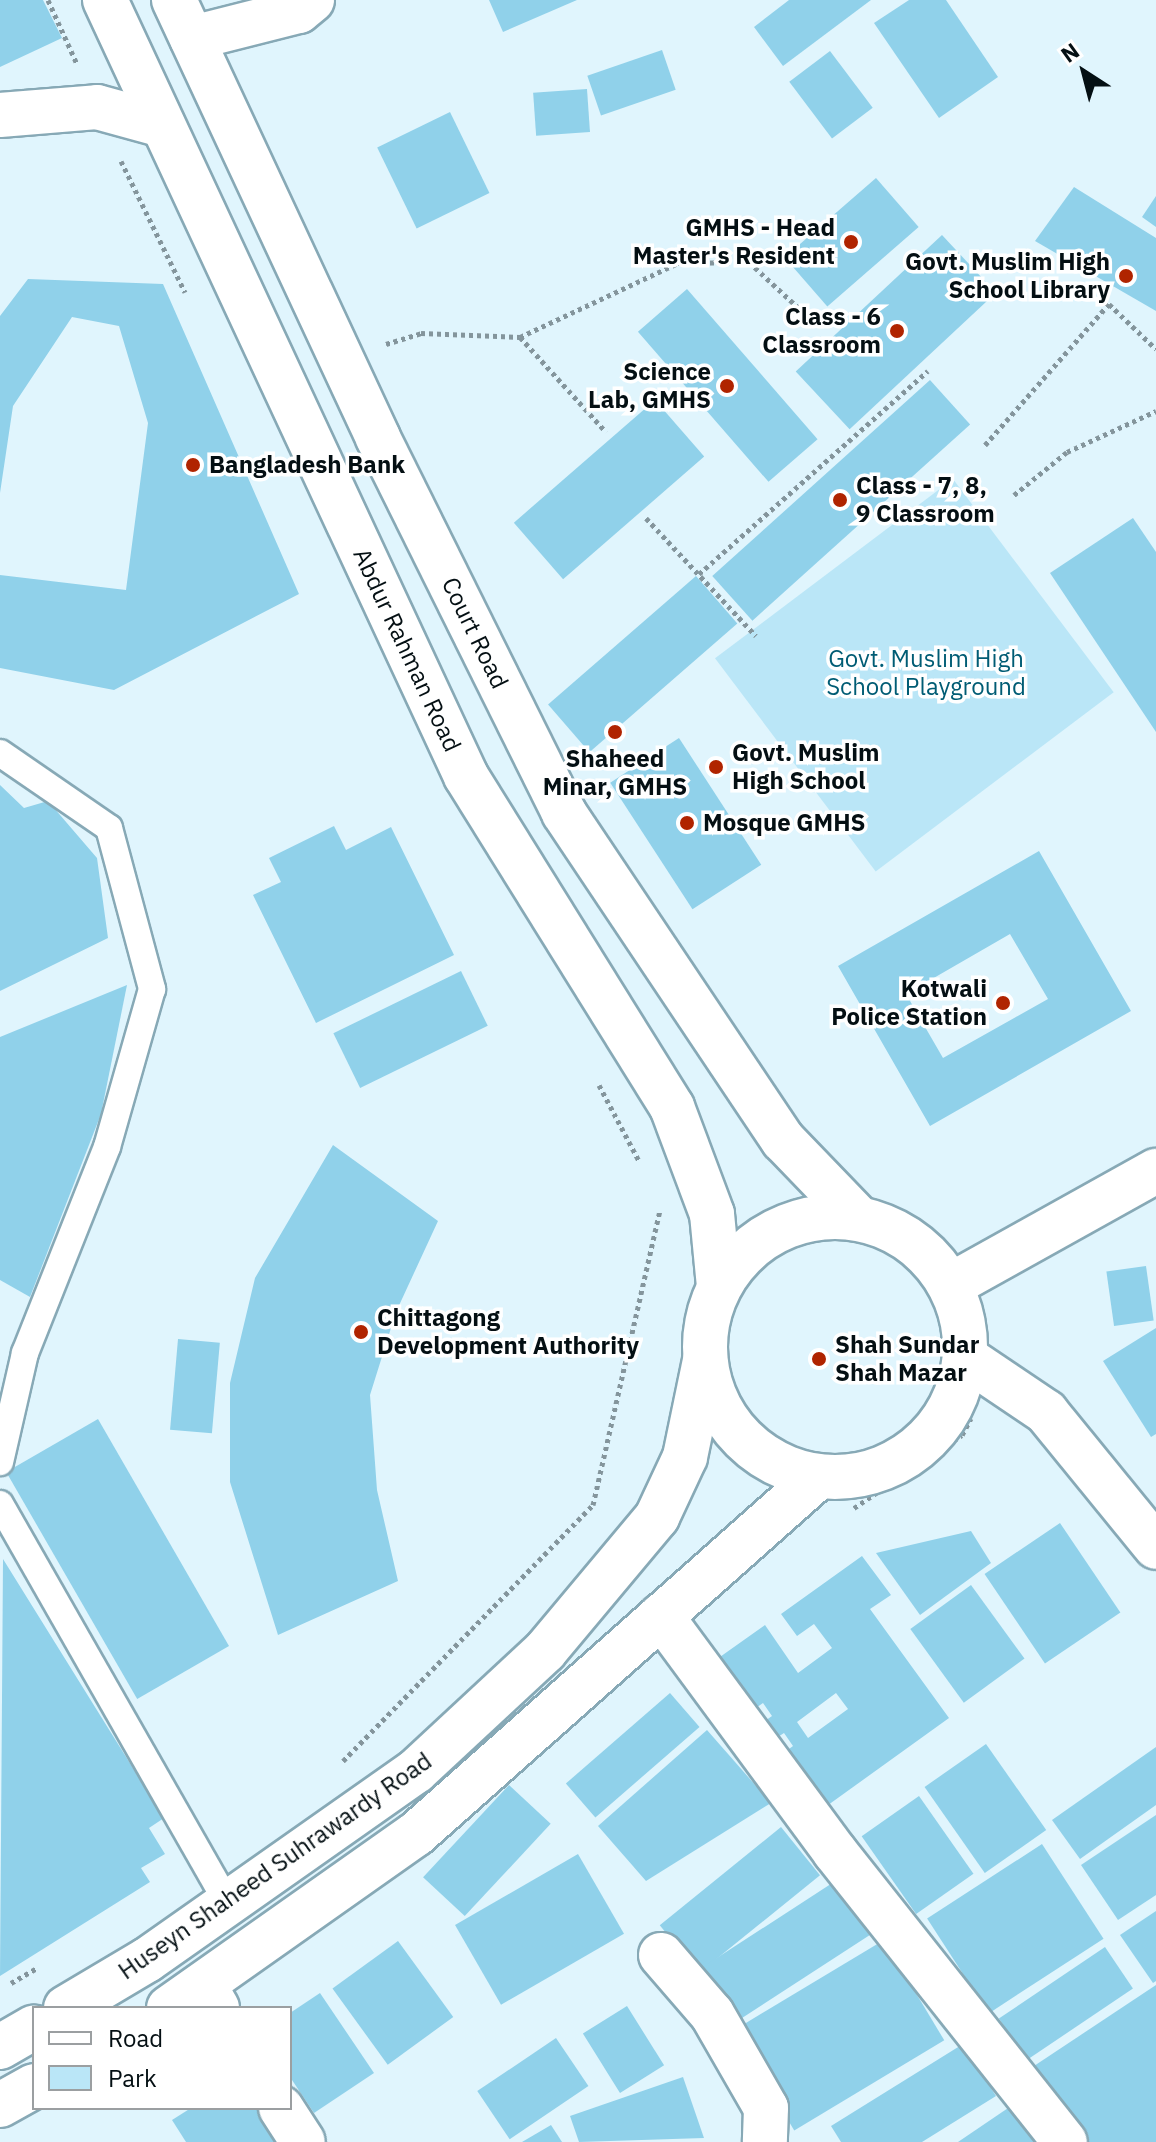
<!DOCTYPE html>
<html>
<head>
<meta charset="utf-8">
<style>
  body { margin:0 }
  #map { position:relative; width:1156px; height:2142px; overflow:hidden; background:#e0f5fd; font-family:"IBM Plex Sans",sans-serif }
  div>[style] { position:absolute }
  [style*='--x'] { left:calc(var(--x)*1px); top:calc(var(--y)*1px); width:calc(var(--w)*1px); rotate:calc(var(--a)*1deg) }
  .green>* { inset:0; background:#bae6f7; transform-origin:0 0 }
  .building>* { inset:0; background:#90d1ea; transform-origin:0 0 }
  .path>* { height:5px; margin-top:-2.5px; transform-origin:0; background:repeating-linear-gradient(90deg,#84959c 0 4px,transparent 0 8px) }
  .roads { filter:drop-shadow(2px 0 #87a9b6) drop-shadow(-2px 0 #87a9b6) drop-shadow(0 2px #87a9b6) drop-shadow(0 -2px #87a9b6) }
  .lane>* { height:26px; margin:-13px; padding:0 13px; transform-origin:13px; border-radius:13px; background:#fff }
  .street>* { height:44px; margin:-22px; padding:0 22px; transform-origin:22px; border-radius:22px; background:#fff }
  .secondary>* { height:44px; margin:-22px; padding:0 22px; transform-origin:22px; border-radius:22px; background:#fff }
  .secondary>.ring { margin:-22px; padding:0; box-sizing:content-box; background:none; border:44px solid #fff; border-radius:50% }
  .dots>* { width:22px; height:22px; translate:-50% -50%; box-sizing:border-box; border:4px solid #fff; border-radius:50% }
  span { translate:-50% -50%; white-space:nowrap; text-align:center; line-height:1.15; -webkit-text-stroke:7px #fff; paint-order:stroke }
  .poi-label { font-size:24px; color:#040f13; font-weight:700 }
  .right { translate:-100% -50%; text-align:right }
  .left { translate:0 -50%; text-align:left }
  .street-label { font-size:24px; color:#040f13 }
  .park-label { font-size:24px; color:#005c74 }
  .legend { position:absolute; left:32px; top:2006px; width:260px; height:104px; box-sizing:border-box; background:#fff; border:2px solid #9b9fa1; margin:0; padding:10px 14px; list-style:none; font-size:24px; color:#040f13 }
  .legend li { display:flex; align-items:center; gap:16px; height:40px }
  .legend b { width:40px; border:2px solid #9b9fa1 }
  .north { position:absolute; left:1044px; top:32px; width:80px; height:80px; -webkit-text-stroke:6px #fff; paint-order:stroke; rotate:324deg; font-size:22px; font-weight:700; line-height:32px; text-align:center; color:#040f13 }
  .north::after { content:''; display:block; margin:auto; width:28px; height:36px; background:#040f13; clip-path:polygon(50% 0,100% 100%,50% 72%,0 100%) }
</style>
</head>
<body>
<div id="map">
  <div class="green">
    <i style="left:953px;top:479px;width:267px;height:298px;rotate:53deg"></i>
  </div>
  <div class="building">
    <i style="clip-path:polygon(0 0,43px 0,62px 38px,0 67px)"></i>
    <i style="clip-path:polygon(489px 0,577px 0,503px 32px)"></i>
    <i style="clip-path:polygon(789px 0,871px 0,783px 66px,754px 27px)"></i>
    <i style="clip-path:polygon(909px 0,946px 0,998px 77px,939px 118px,874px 23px)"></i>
    <i style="left:662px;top:50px;width:42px;height:79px;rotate:71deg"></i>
    <i style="left:830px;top:51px;width:71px;height:51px;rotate:53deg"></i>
    <i style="left:587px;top:89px;width:43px;height:54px;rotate:86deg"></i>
    <i style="left:450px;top:112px;width:90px;height:81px;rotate:64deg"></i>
    <i style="left:876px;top:178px;width:65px;height:121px;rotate:49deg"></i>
    <i style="clip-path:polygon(1074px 187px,1156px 238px,1156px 311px,1035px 241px)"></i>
    <i style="clip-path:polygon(1156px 196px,1156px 227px,1142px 217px)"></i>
    <i style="left:942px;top:235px;width:79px;height:200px;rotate:47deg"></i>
    <i style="clip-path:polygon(28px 279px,163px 284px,299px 594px,114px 690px,0 668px,0 575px,126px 590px,148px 423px,119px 326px,72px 317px,13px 406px,0 493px,0 316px)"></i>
    <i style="left:687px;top:289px;width:199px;height:65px;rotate:49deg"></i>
    <i style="left:930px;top:380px;width:60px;height:293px;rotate:48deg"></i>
    <i style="left:655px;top:400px;width:75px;height:187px;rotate:49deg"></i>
    <i style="clip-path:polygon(1133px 518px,1156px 552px,1156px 732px,1050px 573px)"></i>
    <i style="left:696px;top:576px;width:63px;height:196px;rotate:49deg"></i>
    <i style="left:679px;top:738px;width:151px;height:82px;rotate:57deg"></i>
    <i style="clip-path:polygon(0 785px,24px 808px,48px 801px,97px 858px,108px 938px,0 991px)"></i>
    <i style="clip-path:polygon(334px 826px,346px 850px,391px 827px,454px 955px,316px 1023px,253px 895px,281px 882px,269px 858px)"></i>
    <i style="clip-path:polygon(evenodd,1039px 851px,1131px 1011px,930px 1126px,838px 966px,1039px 851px,1010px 934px,1048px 999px,943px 1058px,906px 994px,1010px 934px)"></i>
    <i style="left:461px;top:971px;width:61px;height:142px;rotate:64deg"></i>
    <i style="clip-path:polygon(127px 985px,101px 1114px,30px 1297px,0 1280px,0 1037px)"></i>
    <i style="clip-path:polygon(333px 1145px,438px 1221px,396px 1312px,370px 1395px,377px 1490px,398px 1581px,278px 1635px,230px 1482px,230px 1383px,255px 1278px)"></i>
    <i style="left:1146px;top:1266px;width:55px;height:40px;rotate:82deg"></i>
    <i style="clip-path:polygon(1156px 1328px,1156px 1434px,1151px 1437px,1103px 1361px)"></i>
    <i style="left:178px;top:1339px;width:42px;height:91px;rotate:5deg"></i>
    <i style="left:98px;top:1419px;width:262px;height:106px;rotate:60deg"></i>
    <i style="left:1060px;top:1523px;width:108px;height:91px;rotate:56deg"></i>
    <i style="clip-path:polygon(971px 1531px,991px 1563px,920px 1615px,876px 1553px)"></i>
    <i style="clip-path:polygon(evenodd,862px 1556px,891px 1595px,870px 1609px,949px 1718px,817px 1813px,777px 1758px,793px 1746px,784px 1733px,767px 1744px,755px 1728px,772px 1716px,763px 1703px,746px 1715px,710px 1664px,765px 1625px,798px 1673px,832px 1648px,814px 1624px,797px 1636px,781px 1614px,862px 1556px,836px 1693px,848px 1709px,808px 1738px,797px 1722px,836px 1693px)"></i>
    <i style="clip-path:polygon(3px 1559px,164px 1818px,149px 1828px,165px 1854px,141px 1868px,150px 1882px,0 1976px)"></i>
    <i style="left:971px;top:1585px;width:91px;height:75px;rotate:54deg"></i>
    <i style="left:670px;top:1693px;width:45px;height:138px;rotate:49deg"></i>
    <i style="clip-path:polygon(707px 1730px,771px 1803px,646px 1881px,598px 1826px)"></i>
    <i style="left:986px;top:1744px;width:105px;height:75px;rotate:55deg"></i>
    <i style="clip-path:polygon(1156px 1747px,1156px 1805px,1080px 1859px,1052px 1820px)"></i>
    <i style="left:509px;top:1785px;width:57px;height:126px;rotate:43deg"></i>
    <i style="left:919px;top:1796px;width:95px;height:70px;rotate:55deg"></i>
    <i style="clip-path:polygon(1156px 1815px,1156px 1895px,1118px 1920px,1081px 1865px)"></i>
    <i style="left:781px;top:1827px;width:62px;height:156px;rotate:51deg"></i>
    <i style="left:1042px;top:1844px;width:113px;height:137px;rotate:57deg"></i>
    <i style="left:578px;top:1854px;width:92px;height:142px;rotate:60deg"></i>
    <i style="left:840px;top:1878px;width:64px;height:168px;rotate:57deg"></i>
    <i style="clip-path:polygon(1156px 1911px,1156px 1981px,1153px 1983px,1120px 1935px)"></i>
    <i style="left:884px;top:1940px;width:117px;height:175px;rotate:59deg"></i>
    <i style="left:398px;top:1941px;width:94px;height:81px;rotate:54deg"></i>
    <i style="left:1105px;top:1947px;width:50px;height:128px;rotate:56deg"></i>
    <i style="clip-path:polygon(1156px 1985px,1156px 2142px,1085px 2142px,1034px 2066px)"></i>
    <i style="clip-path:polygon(320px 1993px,374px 2073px,314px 2113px,290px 2077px,290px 2013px)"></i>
    <i style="left:627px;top:2006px;width:70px;height:52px;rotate:58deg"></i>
    <i style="left:556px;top:2038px;width:58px;height:95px;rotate:56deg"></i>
    <i style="clip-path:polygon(963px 2044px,996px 2096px,922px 2142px,841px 2142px,831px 2126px)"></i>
    <i style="clip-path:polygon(683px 2077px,704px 2138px,579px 2142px,570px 2116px)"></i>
    <i style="clip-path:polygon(1014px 2104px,1040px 2142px,958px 2142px)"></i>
    <i style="clip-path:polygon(191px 2108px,271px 2108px,292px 2142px,186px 2142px,172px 2120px)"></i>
    <i style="clip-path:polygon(551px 2125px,562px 2142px,522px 2142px)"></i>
  </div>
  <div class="path">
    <i style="--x:48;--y:0;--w:70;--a:65.6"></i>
    <i style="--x:121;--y:161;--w:146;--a:64"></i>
    <i style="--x:520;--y:337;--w:174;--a:-25.1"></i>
    <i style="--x:678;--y:263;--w:71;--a:-0.8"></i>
    <i style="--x:749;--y:262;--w:72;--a:42.8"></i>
    <i style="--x:386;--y:344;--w:37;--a:-17"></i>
    <i style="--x:421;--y:333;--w:99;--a:2.3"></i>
    <i style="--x:520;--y:337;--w:128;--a:47.8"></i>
    <i style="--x:985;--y:445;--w:188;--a:-48.7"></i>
    <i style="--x:1109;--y:304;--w:65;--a:43.8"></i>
    <i style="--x:1014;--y:495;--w:68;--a:-39.1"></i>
    <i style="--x:1067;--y:452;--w:98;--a:-24.7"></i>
    <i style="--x:646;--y:518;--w:161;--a:47"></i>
    <i style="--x:699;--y:574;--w:306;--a:-41.6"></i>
    <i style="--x:599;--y:1085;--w:86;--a:62.2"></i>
    <i style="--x:902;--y:1211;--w:46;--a:38.9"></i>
    <i style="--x:854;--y:1508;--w:130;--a:-34.1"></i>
    <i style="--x:962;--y:1435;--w:19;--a:-62"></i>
    <i style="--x:343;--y:1761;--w:358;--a:-45.7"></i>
    <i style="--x:593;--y:1505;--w:303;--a:-77.2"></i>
    <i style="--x:11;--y:1983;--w:30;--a:-30"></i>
  </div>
  <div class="roads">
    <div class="lane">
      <i style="--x:0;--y:753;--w:132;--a:34.5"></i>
      <i style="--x:109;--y:828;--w:167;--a:75"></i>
      <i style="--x:152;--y:989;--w:164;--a:105.9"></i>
      <i style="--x:107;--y:1147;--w:222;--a:111.7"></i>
      <i style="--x:25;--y:1353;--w:112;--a:102.9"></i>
      <i style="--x:0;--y:1504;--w:460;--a:60.3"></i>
    </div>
    <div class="street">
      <i style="--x:192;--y:38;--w:110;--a:-14.2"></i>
      <i style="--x:299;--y:11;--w:17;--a:-40"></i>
      <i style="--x:0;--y:115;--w:97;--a:-4.7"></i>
      <i style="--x:97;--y:107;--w:68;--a:15.3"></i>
      <i style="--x:951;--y:1285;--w:235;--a:-29.1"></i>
      <i style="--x:661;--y:1616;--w:293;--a:53.6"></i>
      <i style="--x:835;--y:1852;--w:370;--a:51.6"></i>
      <i style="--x:661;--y:1955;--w:78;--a:49.2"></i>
      <i style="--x:712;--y:2014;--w:108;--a:60.1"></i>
      <i style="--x:766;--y:2108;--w:34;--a:92"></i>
      <i style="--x:205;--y:1987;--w:24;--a:60"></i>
      <i style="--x:281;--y:2108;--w:40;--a:57.1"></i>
    </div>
    <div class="secondary">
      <i style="--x:105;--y:0;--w:856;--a:65.05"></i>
      <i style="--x:466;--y:776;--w:390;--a:58.1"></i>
      <i style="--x:672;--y:1107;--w:114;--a:69.5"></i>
      <i style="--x:712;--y:1214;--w:73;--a:84.5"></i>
      <i style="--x:174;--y:0;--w:483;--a:65"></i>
      <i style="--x:378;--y:438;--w:419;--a:63.6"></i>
      <i style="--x:564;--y:813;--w:394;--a:56.2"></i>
      <i style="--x:783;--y:1140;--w:107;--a:46.1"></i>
      <i class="ring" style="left:705px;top:1217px;width:216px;height:216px"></i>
      <i style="--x:966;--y:1358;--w:97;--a:34"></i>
      <i style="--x:1046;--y:1412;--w:174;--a:50.8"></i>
      <i style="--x:66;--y:2008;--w:94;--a:-30.7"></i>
      <i style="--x:147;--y:1960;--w:329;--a:-35.1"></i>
      <i style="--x:416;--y:1771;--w:176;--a:-42.9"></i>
      <i style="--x:545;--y:1651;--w:175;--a:-50.1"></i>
      <i style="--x:657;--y:1517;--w:66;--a:-65"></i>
      <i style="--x:685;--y:1457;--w:99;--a:-78.3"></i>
      <i style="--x:169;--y:2008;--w:302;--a:-35.2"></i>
      <i style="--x:416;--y:1834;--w:538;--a:-41.61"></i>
      <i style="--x:0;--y:2047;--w:39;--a:-30"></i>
      <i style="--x:0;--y:2105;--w:39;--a:-29"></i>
    </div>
  </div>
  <div class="dots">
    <i style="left:851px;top:242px;background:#b02400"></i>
    <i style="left:1126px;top:276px;background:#b02400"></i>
    <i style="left:897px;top:331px;background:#b02400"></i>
    <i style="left:727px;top:386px;background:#b02400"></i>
    <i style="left:193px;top:465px;background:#b02400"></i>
    <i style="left:840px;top:500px;background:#b02400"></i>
    <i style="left:615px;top:732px;background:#b02400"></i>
    <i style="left:716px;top:767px;background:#b02400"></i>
    <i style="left:687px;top:823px;background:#b02400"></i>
    <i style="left:1003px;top:1003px;background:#b02400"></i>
    <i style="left:361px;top:1332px;background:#b02400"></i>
    <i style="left:819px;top:1359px;background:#b02400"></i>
  </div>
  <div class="poi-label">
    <span class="right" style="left:835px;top:242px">GMHS - Head<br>Master's Resident</span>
    <span class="right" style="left:1110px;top:276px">Govt. Muslim High<br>School Library</span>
    <span class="right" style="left:881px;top:331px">Class - 6<br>Classroom</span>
    <span class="right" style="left:711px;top:386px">Science<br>Lab, GMHS</span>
    <span class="left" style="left:209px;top:465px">Bangladesh Bank</span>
    <span class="left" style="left:856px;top:500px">Class - 7, 8,<br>9 Classroom</span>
    <span class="left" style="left:732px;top:767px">Govt. Muslim<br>High School</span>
    <span style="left:615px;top:773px">Shaheed<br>Minar, GMHS</span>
    <span class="left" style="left:703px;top:823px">Mosque GMHS</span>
    <span class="right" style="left:987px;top:1003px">Kotwali<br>Police Station</span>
    <span class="left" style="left:377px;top:1332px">Chittagong<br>Development Authority</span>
    <span class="left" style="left:835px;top:1359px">Shah Sundar<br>Shah Mazar</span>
  </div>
  <div class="street-label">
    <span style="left:475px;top:633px;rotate:64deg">Court Road</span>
    <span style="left:407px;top:650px;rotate:65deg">Abdur Rahman Road</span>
    <span style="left:275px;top:1866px;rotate:-35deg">Huseyn Shaheed Suhrawardy Road</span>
  </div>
  <div class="park-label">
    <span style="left:926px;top:673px">Govt. Muslim High<br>School Playground</span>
  </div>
  <ul class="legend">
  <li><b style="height:10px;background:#fff"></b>Road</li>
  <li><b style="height:22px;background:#bae6f7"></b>Park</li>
  </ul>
  <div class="north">N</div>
</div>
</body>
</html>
